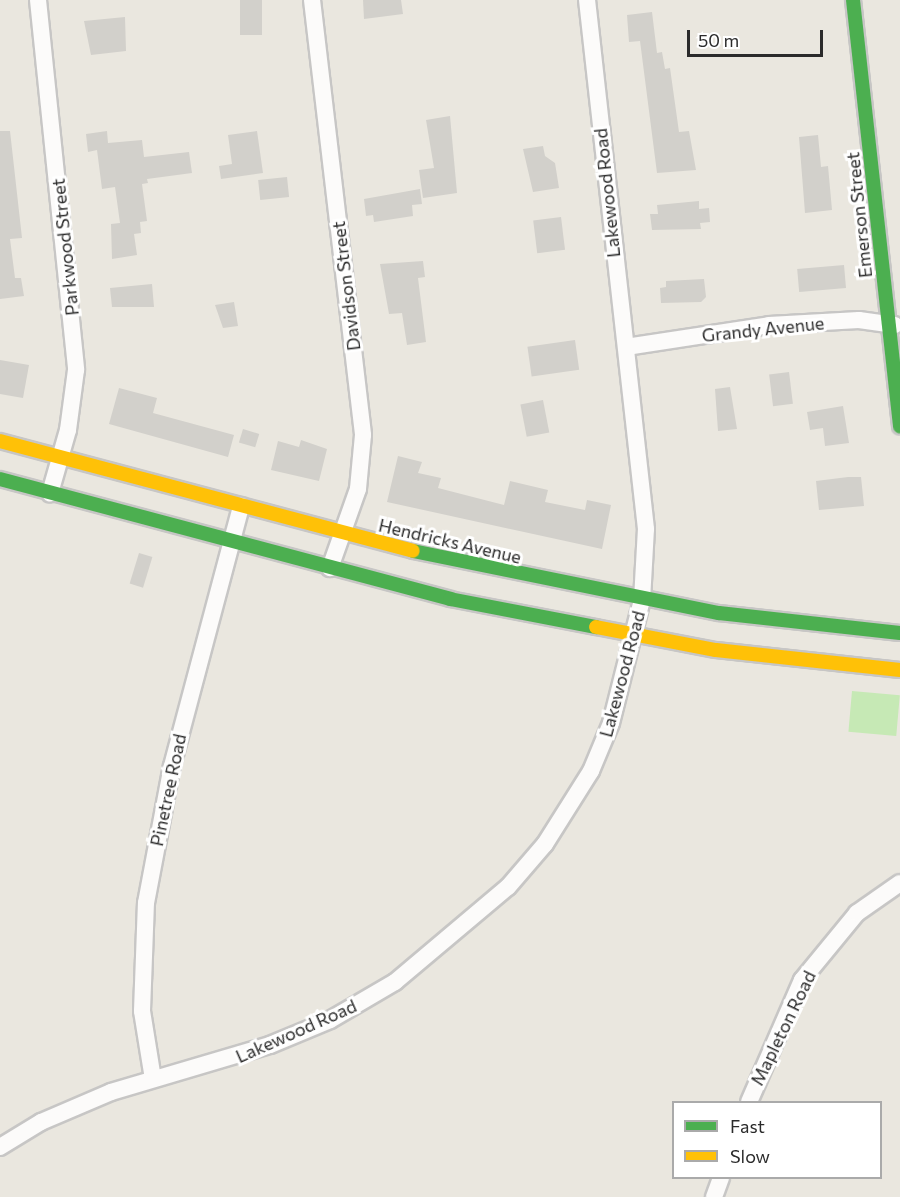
<!DOCTYPE html>
<html>
<head>
<meta charset="utf-8">
<style>
  body { margin:0 }
  #map { position:relative; width:900px; height:1197px; overflow:hidden; background:#eae7df; font-family:Commissioner,sans-serif }
  div>[style] { position:absolute }
  [style*='--x'] { left:calc(var(--x)*1px); top:calc(var(--y)*1px); width:calc(var(--w)*1px); rotate:calc(var(--a)*1deg) }
  .green>* { inset:0; background:#c6e9b5; transform-origin:0 0 }
  .building>* { inset:0; background:#d2d0cb; transform-origin:0 0 }
  .roads { filter:drop-shadow(2px 0 #c7c6c5) drop-shadow(-2px 0 #c7c6c5) drop-shadow(0 2px #c7c6c5) drop-shadow(0 -2px #c7c6c5) }
  .street>* { height:16px; margin:-8px; padding:0 8px; transform-origin:8px; border-radius:8px; background:#fcfbfa }
  .fast>* { height:14px; margin:-7px; padding:0 7px; transform-origin:7px; border-radius:7px; background:#4caf50 }
  .slow>* { height:14px; margin:-7px; padding:0 7px; transform-origin:7px; border-radius:7px; background:#ffc107 }
  span { translate:-50% -50%; white-space:nowrap; text-align:center; line-height:1.15; -webkit-text-stroke:6px #fff; paint-order:stroke }
  .street-label { font-size:18px; color:#2b2b2b }
  .legend { position:absolute; left:672px; top:1101px; width:210px; height:78px; box-sizing:border-box; background:#fff; border:2px solid #aaa; margin:0; padding:8px 10px; list-style:none; font-size:18px; color:#2b2b2b }
  .legend li { display:flex; align-items:center; gap:12px; height:30px }
  .legend b { width:30px; border:2px solid #aaa }
  .scale { position:absolute; left:687px; top:30px; width:136px; height:27px; box-sizing:border-box; border:3px solid #2b2b2b; border-top:0; padding-left:8px; font-size:18px; line-height:21px; white-space:nowrap; color:#2b2b2b; -webkit-text-stroke:4px #fff; paint-order:stroke }
</style>
</head>
<body>
<div id="map">
  <div class="green">
    <i style="left:852px;top:691px;width:48px;height:41px;rotate:5deg"></i>
  </div>
  <div class="building">
    <i style="left:240px;top:0;width:22px;height:35px"></i>
    <i style="clip-path:polygon(363px 0,401px 0,403px 14px,364px 19px)"></i>
    <i style="clip-path:polygon(652px 12px,657px 53px,662px 52px,665px 69px,670px 68px,679px 132px,689px 131px,696px 170px,657px 173px,640px 41px,629px 42px,627px 15px)"></i>
    <i style="clip-path:polygon(125px 17px,126px 51px,91px 55px,84px 21px)"></i>
    <i style="clip-path:polygon(450px 116px,457px 193px,423px 198px,419px 170px,434px 168px,426px 120px)"></i>
    <i style="clip-path:polygon(0 131px,10px 131px,22px 238px,10px 239px,15px 278px,21px 278px,24px 296px,0 299px)"></i>
    <i style="clip-path:polygon(107px 131px,108px 143px,142px 140px,144px 157px,189px 152px,192px 173px,147px 179px,148px 183px,142px 184px,147px 221px,140px 222px,141px 233px,134px 234px,137px 255px,112px 259px,111px 224px,120px 223px,115px 187px,102px 189px,97px 150px,88px 152px,86px 134px)"></i>
    <i style="clip-path:polygon(257px 131px,263px 173px,221px 179px,219px 166px,232px 164px,228px 135px)"></i>
    <i style="clip-path:polygon(818px 135px,821px 167px,828px 166px,832px 210px,805px 213px,799px 137px)"></i>
    <i style="clip-path:polygon(543px 146px,545px 156px,555px 163px,559px 188px,533px 192px,523px 149px)"></i>
    <i style="left:287px;top:177px;width:20px;height:29px;rotate:84deg"></i>
    <i style="clip-path:polygon(420px 189px,422px 204px,412px 205px,413px 216px,374px 222px,373px 215px,366px 216px,364px 199px)"></i>
    <i style="clip-path:polygon(699px 201px,699px 209px,709px 208px,710px 222px,700px 223px,701px 229px,652px 230px,650px 214px,658px 214px,657px 205px)"></i>
    <i style="left:561px;top:217px;width:33px;height:28px;rotate:83deg"></i>
    <i style="clip-path:polygon(423px 261px,425px 277px,418px 278px,426px 342px,407px 345px,402px 313px,389px 314px,380px 264px)"></i>
    <i style="left:844px;top:265px;width:23px;height:47px;rotate:85deg"></i>
    <i style="clip-path:polygon(704px 279px,706px 297px,701px 302px,661px 303px,660px 288px,666px 287px,666px 281px)"></i>
    <i style="clip-path:polygon(152px 284px,154px 307px,112px 307px,110px 288px)"></i>
    <i style="clip-path:polygon(234px 302px,238px 326px,223px 328px,215px 305px)"></i>
    <i style="left:575px;top:340px;width:30px;height:48px;rotate:82deg"></i>
    <i style="clip-path:polygon(0 360px,29px 365px,23px 398px,0 394px)"></i>
    <i style="left:789px;top:372px;width:32px;height:20px;rotate:83deg"></i>
    <i style="clip-path:polygon(730px 387px,737px 429px,718px 431px,715px 389px)"></i>
    <i style="clip-path:polygon(119px 388px,157px 398px,153px 413px,234px 435px,228px 457px,109px 424px)"></i>
    <i style="left:543px;top:400px;width:33px;height:23px;rotate:79deg"></i>
    <i style="clip-path:polygon(843px 406px,849px 443px,825px 446px,823px 428px,810px 430px,807px 412px)"></i>
    <i style="left:243px;top:429px;width:17px;height:14px;rotate:17deg"></i>
    <i style="clip-path:polygon(301px 440px,327px 449px,319px 481px,271px 470px,278px 441px,299px 447px)"></i>
    <i style="clip-path:polygon(398px 456px,422px 462px,418px 473px,441px 478px,438px 488px,504px 505px,510px 481px,548px 490px,545px 502px,585px 510px,587px 500px,611px 505px,602px 549px,387px 502px)"></i>
    <i style="clip-path:polygon(848px 477px,861px 477px,864px 506px,819px 510px,816px 481px)"></i>
    <i style="left:139px;top:553px;width:14px;height:32px;rotate:17deg"></i>
  </div>
  <div class="roads">
    <div class="street">
      <i style="--x:38;--y:0;--w:372;--a:84.1"></i>
      <i style="--x:76;--y:370;--w:61;--a:97.6"></i>
      <i style="--x:68;--y:430;--w:66;--a:105.9"></i>
      <i style="--x:312;--y:0;--w:438;--a:83.3"></i>
      <i style="--x:363;--y:435;--w:54;--a:95.3"></i>
      <i style="--x:358;--y:489;--w:84;--a:109.5"></i>
      <i style="--x:626;--y:347;--w:145;--a:-8.7"></i>
      <i style="--x:769;--y:325;--w:90;--a:-3.2"></i>
      <i style="--x:859;--y:320;--w:36;--a:8"></i>
      <i style="--x:153;--y:1079;--w:69;--a:-99.2"></i>
      <i style="--x:142;--y:1011;--w:108;--a:-87.9"></i>
      <i style="--x:146;--y:903;--w:139;--a:-79.3"></i>
      <i style="--x:172;--y:766;--w:269;--a:-75.1"></i>
      <i style="--x:749;--y:1102;--w:133;--a:-66.5"></i>
      <i style="--x:802;--y:980;--w:87;--a:-50.6"></i>
      <i style="--x:857;--y:913;--w:52;--a:-34.9"></i>
      <i style="--x:0;--y:1147;--w:48;--a:-31.4"></i>
      <i style="--x:41;--y:1122;--w:76;--a:-23.2"></i>
      <i style="--x:111;--y:1092;--w:166;--a:-16.5"></i>
      <i style="--x:270;--y:1045;--w:65;--a:-22.6"></i>
      <i style="--x:330;--y:1020;--w:75;--a:-30.3"></i>
      <i style="--x:395;--y:982;--w:148;--a:-40.1"></i>
      <i style="--x:508;--y:887;--w:57;--a:-49.3"></i>
      <i style="--x:545;--y:844;--w:86;--a:-57.8"></i>
      <i style="--x:591;--y:771;--w:52;--a:-67.4"></i>
      <i style="--x:611;--y:723;--w:127;--a:-75.9"></i>
      <i style="--x:642;--y:600;--w:71;--a:-86.8"></i>
      <i style="--x:646;--y:529;--w:532;--a:-96.36"></i>
      <i style="--x:714;--y:1197;--w:20;--a:-70"></i>
    </div>
    <div class="fast">
      <i style="--x:853;--y:0;--w:429;--a:83.7"></i>
      <i style="--x:0;--y:479;--w:466;--a:14.9"></i>
      <i style="--x:450;--y:599;--w:149;--a:10.9"></i>
      <i style="--x:413;--y:551;--w:312;--a:11.5"></i>
      <i style="--x:719;--y:613;--w:182;--a:6.3"></i>
    </div>
    <div class="slow">
      <i style="--x:0;--y:441;--w:427;--a:14.9"></i>
      <i style="--x:596;--y:627;--w:122;--a:10.9"></i>
      <i style="--x:716;--y:650;--w:185;--a:6.2"></i>
    </div>
  </div>
  <div class="street-label">
    <span style="left:607px;top:193px;rotate:-96deg">Lakewood Road</span>
    <span style="left:859px;top:215px;rotate:-96deg">Emerson Street</span>
    <span style="left:65px;top:247px;rotate:-96deg">Parkwood Street</span>
    <span style="left:346px;top:286px;rotate:-97deg">Davidson Street</span>
    <span style="left:763px;top:329px;rotate:-6deg">Grandy Avenue</span>
    <span style="left:450px;top:541px;rotate:13deg">Hendricks Avenue</span>
    <span style="left:622px;top:674px;rotate:-75deg">Lakewood Road</span>
    <span style="left:168px;top:790px;rotate:-78deg">Pinetree Road</span>
    <span style="left:783px;top:1028px;rotate:-64deg">Mapleton Road</span>
    <span style="left:296px;top:1031px;rotate:-24deg">Lakewood Road</span>
  </div>
  <ul class="legend">
  <li><b style="height:8px;background:#4caf50"></b>Fast</li>
  <li><b style="height:8px;background:#ffc107"></b>Slow</li>
  </ul>
  <div class="scale">50 m</div>
</div>
</body>
</html>
